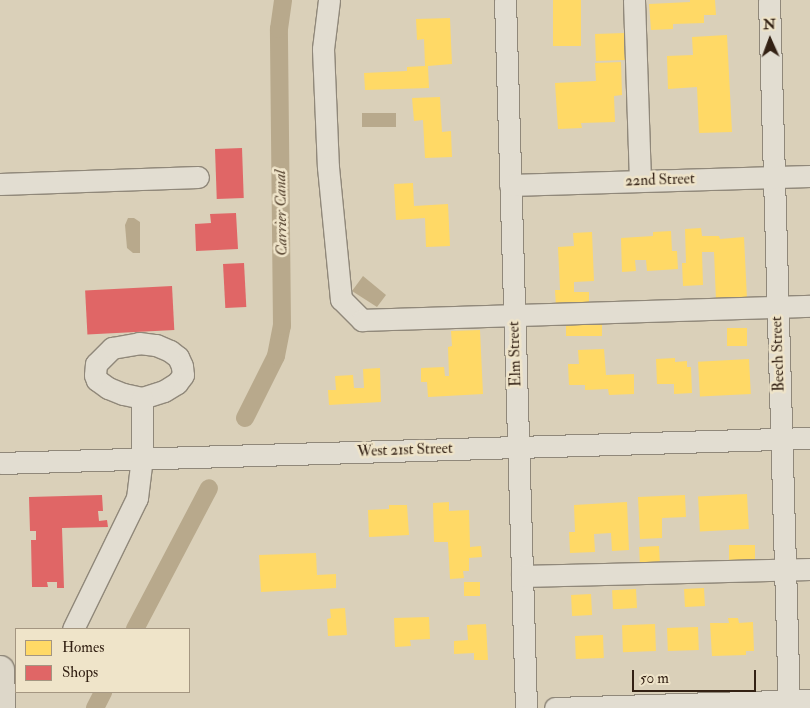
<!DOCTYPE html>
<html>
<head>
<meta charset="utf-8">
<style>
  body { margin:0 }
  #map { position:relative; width:810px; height:708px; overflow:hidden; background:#dad0b9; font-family:"IM FELL Double Pica",serif }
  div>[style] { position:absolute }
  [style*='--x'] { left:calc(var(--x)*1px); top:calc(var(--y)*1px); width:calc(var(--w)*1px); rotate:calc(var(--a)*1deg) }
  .water>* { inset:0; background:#b8a98c; transform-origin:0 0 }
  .homes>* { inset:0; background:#ffd966; transform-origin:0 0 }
  .shops>* { inset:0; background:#e06666; transform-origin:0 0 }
  .canal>* { height:18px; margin:-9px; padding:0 9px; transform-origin:9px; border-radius:9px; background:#b8a98c }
  .roads { filter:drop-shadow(1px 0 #90887a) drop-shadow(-1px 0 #90887a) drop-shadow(0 1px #90887a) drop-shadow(0 -1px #90887a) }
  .minor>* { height:21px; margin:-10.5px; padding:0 10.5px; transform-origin:10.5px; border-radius:10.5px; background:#e2ddd1 }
  .major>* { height:28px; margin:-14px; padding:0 14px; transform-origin:14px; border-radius:14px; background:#ddd7c9 }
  span { translate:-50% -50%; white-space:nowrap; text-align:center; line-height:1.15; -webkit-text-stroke:5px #efe4c9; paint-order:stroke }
  .street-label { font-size:15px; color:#332114 }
  .water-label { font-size:16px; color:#5d4b37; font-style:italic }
  .legend { position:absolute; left:15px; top:628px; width:175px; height:65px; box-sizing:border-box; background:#efe4c9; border:1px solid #a49681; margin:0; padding:6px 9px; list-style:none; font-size:15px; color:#332114 }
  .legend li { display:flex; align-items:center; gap:10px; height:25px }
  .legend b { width:25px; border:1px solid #a49681 }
  .north { position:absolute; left:745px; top:15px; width:50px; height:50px; -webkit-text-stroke:4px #efe4c9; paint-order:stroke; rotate:358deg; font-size:14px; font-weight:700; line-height:20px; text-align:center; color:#332114 }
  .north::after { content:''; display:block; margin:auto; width:18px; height:22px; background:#332114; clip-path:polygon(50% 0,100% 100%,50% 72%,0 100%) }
  .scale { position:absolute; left:632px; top:670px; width:124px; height:22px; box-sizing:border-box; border:2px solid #332114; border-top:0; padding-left:6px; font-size:15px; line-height:18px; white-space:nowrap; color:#332114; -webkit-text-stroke:4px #efe4c9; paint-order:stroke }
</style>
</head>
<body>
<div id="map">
  <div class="water">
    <i style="left:396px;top:113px;width:14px;height:34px;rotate:90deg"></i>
    <i style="clip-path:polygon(128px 218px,134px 218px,140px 222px,140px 253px,133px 253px,127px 248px,125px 225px)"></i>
    <i style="clip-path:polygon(363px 276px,386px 295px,377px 307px,352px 291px)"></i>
  </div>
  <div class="homes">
    <i style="left:553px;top:0;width:28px;height:46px"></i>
    <i style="clip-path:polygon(690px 0,715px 0,716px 15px,704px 15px,704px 23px,673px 24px,673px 29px,651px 30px,649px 4px,690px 2px)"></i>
    <i style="clip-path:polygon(450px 18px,452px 64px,428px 66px,429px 88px,365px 90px,364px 73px,407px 71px,407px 67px,425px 66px,424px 39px,417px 40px,416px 19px)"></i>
    <i style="left:624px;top:33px;width:27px;height:29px;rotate:88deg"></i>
    <i style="clip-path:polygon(727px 35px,732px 132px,699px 133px,697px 87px,668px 89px,667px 56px,693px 55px,692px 37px)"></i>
    <i style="clip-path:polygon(621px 62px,622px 95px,614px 96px,615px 122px,581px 123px,582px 128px,558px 129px,555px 83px,596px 81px,595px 63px)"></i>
    <i style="clip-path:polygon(440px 97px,442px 132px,451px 131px,452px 157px,425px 158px,423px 120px,414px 121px,412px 98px)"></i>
    <i style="clip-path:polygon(413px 183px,414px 206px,448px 204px,450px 246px,426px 247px,425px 218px,396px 220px,394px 184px)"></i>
    <i style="clip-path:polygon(701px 228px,702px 236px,719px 236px,720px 239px,744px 237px,747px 299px,716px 300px,714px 252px,702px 252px,703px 285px,683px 286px,682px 263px,686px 263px,685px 229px)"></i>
    <i style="clip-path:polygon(671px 231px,672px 251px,677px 251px,678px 269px,647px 271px,646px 260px,635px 260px,636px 271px,622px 272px,621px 238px,653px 236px,653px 232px)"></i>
    <i style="clip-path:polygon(592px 232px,594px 281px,574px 282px,574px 292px,589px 292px,589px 306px,556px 308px,555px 290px,560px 290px,558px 247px,574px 246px,573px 233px)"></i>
    <i style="left:602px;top:323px;width:13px;height:36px;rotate:90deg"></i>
    <i style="left:747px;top:328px;width:18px;height:20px;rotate:90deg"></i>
    <i style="clip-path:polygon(480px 330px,483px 394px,428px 397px,427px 382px,421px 382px,421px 368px,444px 367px,445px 376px,449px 376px,448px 347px,452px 346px,451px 331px)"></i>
    <i style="clip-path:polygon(604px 349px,606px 375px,634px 374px,634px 394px,609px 395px,608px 389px,585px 390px,585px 385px,569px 385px,568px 364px,579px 364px,578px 350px)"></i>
    <i style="clip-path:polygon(675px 358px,675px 362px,687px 361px,687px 367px,691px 367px,692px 393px,674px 394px,674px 384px,657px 384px,656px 359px)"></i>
    <i style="left:749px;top:359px;width:35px;height:51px;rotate:87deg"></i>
    <i style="clip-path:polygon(380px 368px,381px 402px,329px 405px,328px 390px,336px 390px,335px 376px,353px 375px,354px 388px,364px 388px,363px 369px)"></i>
    <i style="left:747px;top:494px;width:35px;height:49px;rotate:87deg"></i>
    <i style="clip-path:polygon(685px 495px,686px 517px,662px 518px,662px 538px,640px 539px,638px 497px)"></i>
    <i style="clip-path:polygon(449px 502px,449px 511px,469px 510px,470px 547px,481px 546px,482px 557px,469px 558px,469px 571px,463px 571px,464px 578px,450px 579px,448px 542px,434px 542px,433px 503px)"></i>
    <i style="clip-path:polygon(627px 502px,629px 550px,612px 551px,611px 533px,594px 534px,595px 552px,570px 553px,569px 532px,575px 532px,574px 505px)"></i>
    <i style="clip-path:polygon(389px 505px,407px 505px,409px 535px,369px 537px,368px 510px,389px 509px)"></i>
    <i style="left:755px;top:545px;width:18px;height:26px;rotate:90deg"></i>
    <i style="left:659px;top:546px;width:21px;height:20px;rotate:87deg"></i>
    <i style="clip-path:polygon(316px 553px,317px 575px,336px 574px,336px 588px,261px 592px,259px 555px)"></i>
    <i style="left:480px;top:582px;width:14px;height:16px;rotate:90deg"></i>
    <i style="left:704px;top:588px;width:18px;height:20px;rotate:87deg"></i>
    <i style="left:636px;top:589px;width:19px;height:24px;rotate:87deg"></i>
    <i style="left:591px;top:594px;width:21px;height:20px;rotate:87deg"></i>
    <i style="clip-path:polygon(345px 608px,347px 635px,328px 636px,327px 619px,331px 618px,330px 609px)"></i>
    <i style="clip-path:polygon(429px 617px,430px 639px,410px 640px,411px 646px,395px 647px,394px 618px)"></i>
    <i style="clip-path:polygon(728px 618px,738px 618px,739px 623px,753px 622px,754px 651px,746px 651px,746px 655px,712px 656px,710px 623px,729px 623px)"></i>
    <i style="clip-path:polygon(486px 624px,488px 660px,474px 660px,474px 653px,454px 654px,454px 641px,468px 640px,467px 625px)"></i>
    <i style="left:655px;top:624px;width:27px;height:33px;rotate:88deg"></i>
    <i style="left:698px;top:627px;width:23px;height:31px;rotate:88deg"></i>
    <i style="left:603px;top:635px;width:23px;height:28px;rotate:88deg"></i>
  </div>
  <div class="shops">
    <i style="left:242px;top:148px;width:50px;height:27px;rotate:88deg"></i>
    <i style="clip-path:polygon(236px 213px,238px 249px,196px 251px,195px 224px,211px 223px,210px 214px)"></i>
    <i style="left:244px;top:263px;width:44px;height:21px;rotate:87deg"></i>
    <i style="left:172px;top:286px;width:44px;height:87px;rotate:87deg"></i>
    <i style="clip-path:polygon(102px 495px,103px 511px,98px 511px,99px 521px,107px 520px,108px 527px,62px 528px,64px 588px,57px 588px,57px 582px,47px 582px,48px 587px,32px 587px,31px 540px,36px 540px,36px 531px,30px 531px,29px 497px)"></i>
  </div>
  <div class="canal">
    <i style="--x:245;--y:418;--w:69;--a:-63.4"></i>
    <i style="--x:276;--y:356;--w:31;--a:-79"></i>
    <i style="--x:282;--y:326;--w:297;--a:-90.6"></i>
    <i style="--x:279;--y:29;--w:29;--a:-82"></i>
    <i style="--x:135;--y:629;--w:159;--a:-62.3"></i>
    <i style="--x:95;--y:708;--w:18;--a:-63"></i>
  </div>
  <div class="roads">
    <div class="minor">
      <i style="--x:329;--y:0;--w:49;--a:97"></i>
      <i style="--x:323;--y:49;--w:118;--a:87.6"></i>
      <i style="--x:328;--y:167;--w:133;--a:84.4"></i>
      <i style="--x:341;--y:299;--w:30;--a:45"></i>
      <i style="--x:362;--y:320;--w:448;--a:-1.8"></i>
      <i style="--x:505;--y:0;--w:708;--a:88.3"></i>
      <i style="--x:634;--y:0;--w:181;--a:88.1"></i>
      <i style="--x:769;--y:0;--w:708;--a:88.38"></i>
      <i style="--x:0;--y:184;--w:198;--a:-2"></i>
      <i style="--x:510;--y:185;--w:300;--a:-1.7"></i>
      <i style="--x:139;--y:343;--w:17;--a:7"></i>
      <i style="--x:156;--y:345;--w:15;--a:23"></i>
      <i style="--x:170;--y:351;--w:10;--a:37"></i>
      <i style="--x:178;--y:357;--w:10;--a:66"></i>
      <i style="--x:182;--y:366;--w:9;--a:84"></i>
      <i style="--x:183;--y:375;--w:10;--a:127"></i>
      <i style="--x:177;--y:383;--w:15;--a:148"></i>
      <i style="--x:164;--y:391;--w:23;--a:162"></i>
      <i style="--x:142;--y:398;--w:19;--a:-168"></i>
      <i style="--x:123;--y:394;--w:16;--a:-158"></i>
      <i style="--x:108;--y:388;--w:14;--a:-144"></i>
      <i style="--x:97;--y:380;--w:5;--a:-112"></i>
      <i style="--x:95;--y:375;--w:11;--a:-85"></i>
      <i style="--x:96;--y:364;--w:23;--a:-45"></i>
      <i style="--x:112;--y:348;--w:27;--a:-10"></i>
      <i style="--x:0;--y:463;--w:810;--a:-1.77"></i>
      <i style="--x:522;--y:576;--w:288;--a:-1.4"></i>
      <i style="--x:73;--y:629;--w:146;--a:-64"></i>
      <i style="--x:137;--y:498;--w:39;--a:-83"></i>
      <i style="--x:142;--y:459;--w:61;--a:-90"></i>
      <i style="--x:555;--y:708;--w:255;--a:-1.8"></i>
    </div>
    <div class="major">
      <i style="--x:0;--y:670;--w:38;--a:88"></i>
    </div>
  </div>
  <div class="street-label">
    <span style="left:660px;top:180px;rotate:-2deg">22nd Street</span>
    <span style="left:515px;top:354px;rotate:-92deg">Elm Street</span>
    <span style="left:778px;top:354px;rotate:-92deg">Beech Street</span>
    <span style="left:405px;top:450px;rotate:-2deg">West 21st Street</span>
  </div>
  <div class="water-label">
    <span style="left:281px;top:213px;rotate:-91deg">Carrier Canal</span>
  </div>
  <ul class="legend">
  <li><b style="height:14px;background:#ffd966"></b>Homes</li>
  <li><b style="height:14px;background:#e06666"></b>Shops</li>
  </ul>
  <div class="north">N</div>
  <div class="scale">50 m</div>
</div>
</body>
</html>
